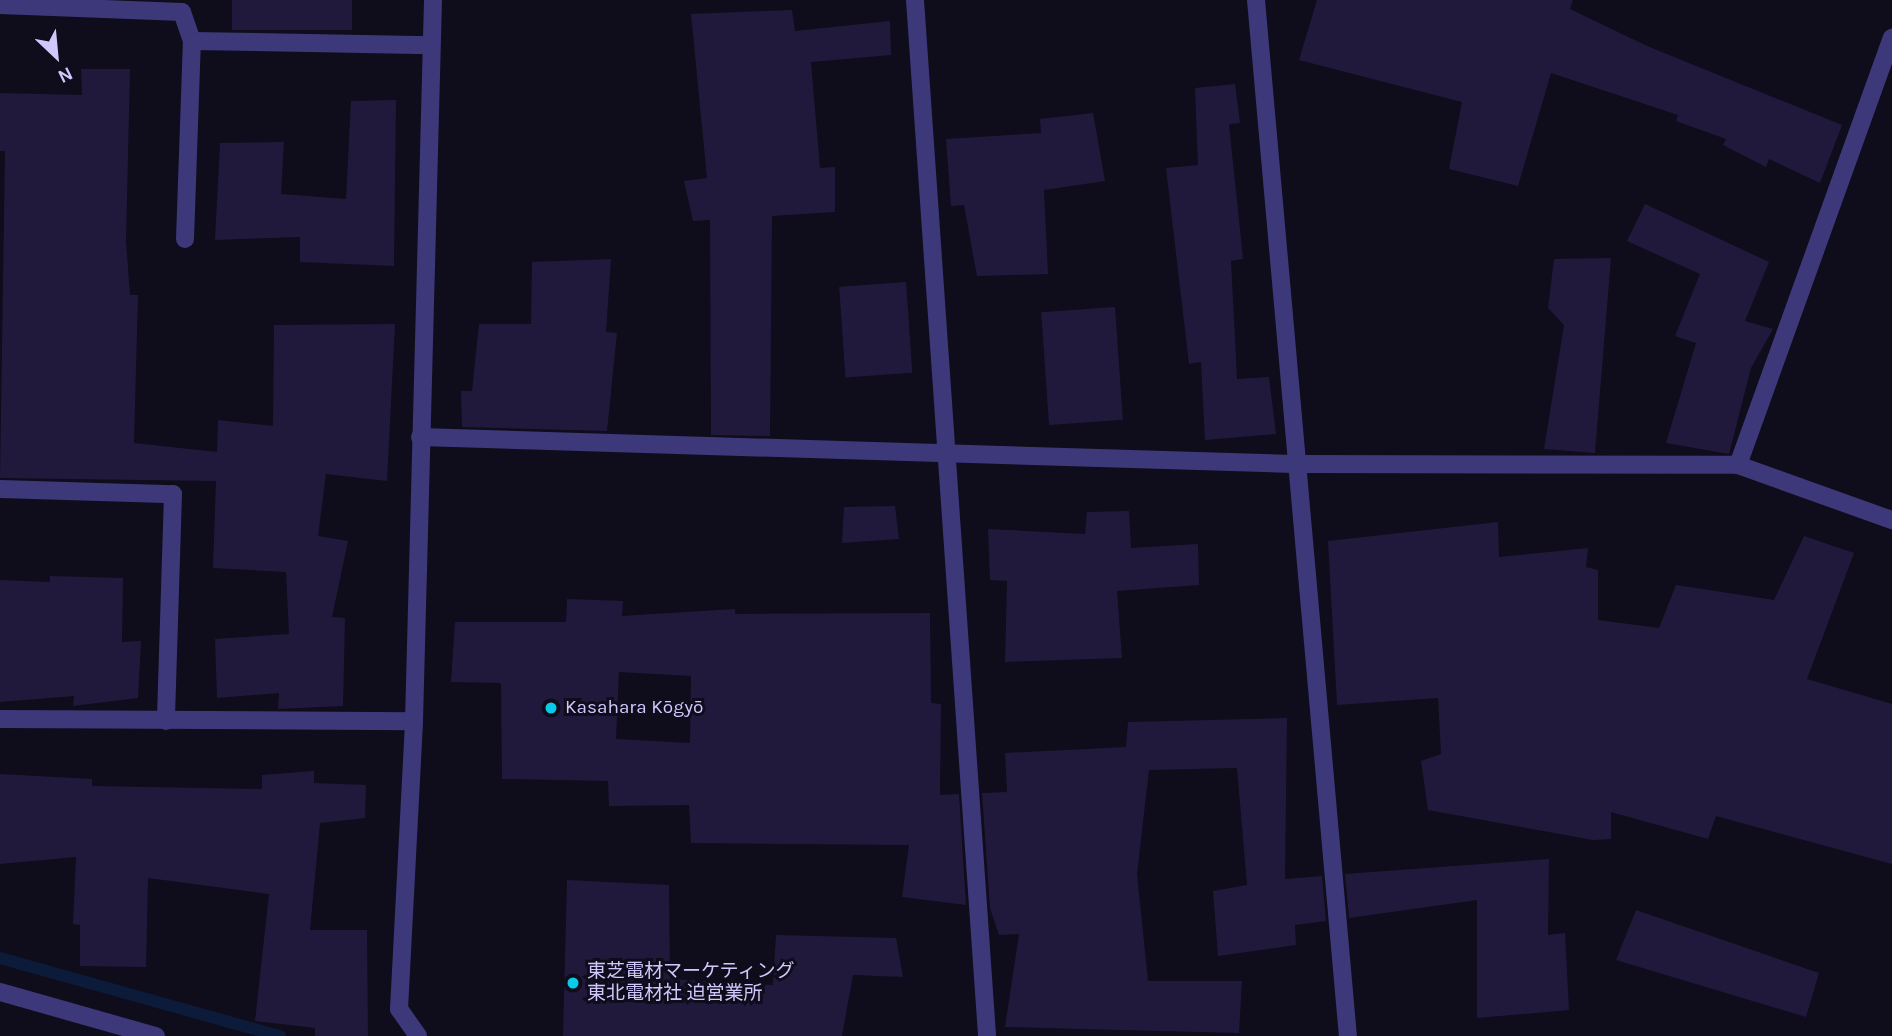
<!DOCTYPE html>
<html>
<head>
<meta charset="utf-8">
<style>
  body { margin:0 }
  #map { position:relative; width:1892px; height:1036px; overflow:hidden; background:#0f0c1b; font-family:Karla,"Noto Sans JP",sans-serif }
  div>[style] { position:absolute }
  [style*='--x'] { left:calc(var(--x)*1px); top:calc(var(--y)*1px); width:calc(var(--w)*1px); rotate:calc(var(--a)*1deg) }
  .stream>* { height:12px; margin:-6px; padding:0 6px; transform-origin:6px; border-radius:6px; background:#0c1b3a }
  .building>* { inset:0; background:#21193c; transform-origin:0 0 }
  .minor>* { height:18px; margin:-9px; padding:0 9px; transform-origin:9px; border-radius:9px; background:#3d3879 }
  .dots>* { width:19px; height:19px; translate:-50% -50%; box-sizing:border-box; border:4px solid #0f0c1b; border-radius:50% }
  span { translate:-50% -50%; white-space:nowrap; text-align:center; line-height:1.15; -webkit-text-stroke:6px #0f0c1b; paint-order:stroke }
  .poi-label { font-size:19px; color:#d0c8fd }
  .left { translate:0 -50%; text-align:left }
  .north { position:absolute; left:21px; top:21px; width:70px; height:70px; -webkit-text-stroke:5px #0f0c1b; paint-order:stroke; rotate:154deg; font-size:19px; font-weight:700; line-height:28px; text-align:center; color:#d0c8fd }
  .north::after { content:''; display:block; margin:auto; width:24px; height:32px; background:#d0c8fd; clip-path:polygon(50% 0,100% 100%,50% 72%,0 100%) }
</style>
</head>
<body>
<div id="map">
  <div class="stream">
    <i style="--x:0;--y:958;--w:291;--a:15.6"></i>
  </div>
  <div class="building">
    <i style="left:232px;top:0;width:120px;height:30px"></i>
    <i style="clip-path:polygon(1317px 0,1573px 0,1570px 9px,1647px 46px,1842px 125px,1820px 183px,1769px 159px,1766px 167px,1723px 145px,1726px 139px,1676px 121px,1678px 115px,1551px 73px,1518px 186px,1449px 169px,1462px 102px,1299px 60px)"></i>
    <i style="clip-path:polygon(792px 10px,795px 31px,890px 21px,891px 55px,811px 62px,820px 168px,835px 167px,835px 212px,772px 216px,770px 436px,711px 435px,710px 220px,693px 221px,684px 181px,707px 178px,691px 14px)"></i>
    <i style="clip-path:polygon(81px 69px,130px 69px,126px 241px,130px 295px,138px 295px,134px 443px,217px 452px,218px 420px,273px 426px,274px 325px,395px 324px,387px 481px,326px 474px,318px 536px,348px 541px,332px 617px,345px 618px,343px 706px,278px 709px,279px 693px,217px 698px,215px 639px,289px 634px,286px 572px,213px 568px,216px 481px,0 478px,5px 151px,0 151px,0 93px,82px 95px)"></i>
    <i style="clip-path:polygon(1235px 84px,1240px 123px,1229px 124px,1243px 259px,1231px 261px,1237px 379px,1269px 377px,1276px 434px,1205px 440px,1201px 362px,1189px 364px,1166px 168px,1198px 165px,1195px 88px)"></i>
    <i style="clip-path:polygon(396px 100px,394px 266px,300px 262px,300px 237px,215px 240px,220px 143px,284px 142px,281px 194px,346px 199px,351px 101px)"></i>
    <i style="clip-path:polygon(1093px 113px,1105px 181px,1044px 190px,1048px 274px,977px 276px,964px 205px,951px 206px,946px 139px,1041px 133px,1040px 119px)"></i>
    <i style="clip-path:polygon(1645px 204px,1769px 262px,1745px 321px,1773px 329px,1751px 368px,1729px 454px,1666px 443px,1696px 343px,1675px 336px,1700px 274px,1627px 241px)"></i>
    <i style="clip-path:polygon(1611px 258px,1595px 453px,1544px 449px,1564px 325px,1548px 308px,1554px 259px)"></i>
    <i style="clip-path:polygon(611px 259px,606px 332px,617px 333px,607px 431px,462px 427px,461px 391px,472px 391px,479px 324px,531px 324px,532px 262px)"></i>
    <i style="left:906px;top:282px;width:91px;height:67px;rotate:86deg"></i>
    <i style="left:1115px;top:307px;width:113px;height:74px;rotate:86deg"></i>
    <i style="clip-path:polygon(895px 506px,899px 539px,842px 543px,844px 507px)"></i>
    <i style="clip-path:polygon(1087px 512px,1129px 511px,1131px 548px,1198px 544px,1199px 585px,1117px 591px,1122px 658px,1005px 662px,1007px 581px,990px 580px,988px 529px,1085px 534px)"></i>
    <i style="clip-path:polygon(1498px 522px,1499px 557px,1588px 548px,1586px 567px,1598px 570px,1598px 620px,1659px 628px,1676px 585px,1774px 600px,1804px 536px,1854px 553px,1807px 679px,1892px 704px,1892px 864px,1716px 816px,1708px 839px,1611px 812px,1611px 839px,1593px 840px,1428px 810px,1421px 761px,1441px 754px,1438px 698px,1337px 705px,1328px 541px)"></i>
    <i style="clip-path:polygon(50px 576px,123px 578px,122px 642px,141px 641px,138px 698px,73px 706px,74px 696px,0 702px,0 580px,50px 582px)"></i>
    <i style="clip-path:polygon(evenodd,567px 599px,623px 601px,622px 616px,735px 609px,735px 614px,930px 613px,931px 703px,941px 704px,940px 795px,959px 794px,966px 905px,902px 897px,909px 845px,691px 843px,689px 805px,609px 806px,608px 781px,502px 779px,501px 683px,451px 682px,455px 622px,566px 622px,567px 599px,619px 672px,691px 676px,690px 743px,616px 739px,619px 672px)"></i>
    <i style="clip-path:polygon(1287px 718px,1285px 879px,1322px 876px,1326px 921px,1295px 925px,1296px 945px,1218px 956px,1213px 891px,1247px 885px,1237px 768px,1149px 770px,1137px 874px,1148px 981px,1242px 981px,1239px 1033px,1005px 1027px,1019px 934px,999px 935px,990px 908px,982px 793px,1007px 792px,1005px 753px,1126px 747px,1128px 722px)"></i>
    <i style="clip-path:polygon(314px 771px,314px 783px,366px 785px,365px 818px,320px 823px,310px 930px,367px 930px,368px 1036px,315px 1036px,315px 1028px,255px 1021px,269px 894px,148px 878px,146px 967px,80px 966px,80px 925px,73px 924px,76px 857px,0 864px,0 774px,92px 779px,92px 786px,262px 789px,262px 775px)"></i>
    <i style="clip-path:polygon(1549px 859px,1548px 935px,1565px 933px,1569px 1010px,1477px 1018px,1477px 900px,1349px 918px,1345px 874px)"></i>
    <i style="clip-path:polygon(567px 880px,669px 885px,670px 979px,773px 985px,776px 935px,896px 938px,903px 977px,853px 975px,842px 1036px,563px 1036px)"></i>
    <i style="clip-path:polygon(1636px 910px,1819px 973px,1806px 1017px,1616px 960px)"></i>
  </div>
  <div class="minor">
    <i style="--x:915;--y:0;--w:1038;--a:86.02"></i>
    <i style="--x:1256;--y:0;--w:1040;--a:84.93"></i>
    <i style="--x:0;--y:5;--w:182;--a:2.2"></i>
    <i style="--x:182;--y:12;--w:31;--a:71"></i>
    <i style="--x:192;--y:41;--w:239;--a:1"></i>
    <i style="--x:185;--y:239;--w:198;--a:-88"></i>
    <i style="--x:420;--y:437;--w:874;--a:1.77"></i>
    <i style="--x:1294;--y:464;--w:444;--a:0.1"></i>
    <i style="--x:1738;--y:465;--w:164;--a:19.7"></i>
    <i style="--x:1738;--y:465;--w:454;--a:-70.2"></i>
    <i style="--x:0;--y:489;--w:173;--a:1.7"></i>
    <i style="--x:173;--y:494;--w:227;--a:91.8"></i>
    <i style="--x:0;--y:719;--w:414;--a:0.3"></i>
    <i style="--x:0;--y:992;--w:162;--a:15.8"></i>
    <i style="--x:418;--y:1036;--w:33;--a:-125"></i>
    <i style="--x:399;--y:1009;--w:288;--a:-87"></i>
    <i style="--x:414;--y:721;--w:721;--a:-88.49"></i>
  </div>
  <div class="dots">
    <i style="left:551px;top:708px;background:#09cae8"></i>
    <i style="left:573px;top:983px;background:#09cae8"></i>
  </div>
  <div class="poi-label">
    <span class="left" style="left:565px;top:708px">Kasahara Kōgyō</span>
    <span class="left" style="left:587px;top:983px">東芝電材マーケティング<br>東北電材社 迫営業所</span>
  </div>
  <div class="north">N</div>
</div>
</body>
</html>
